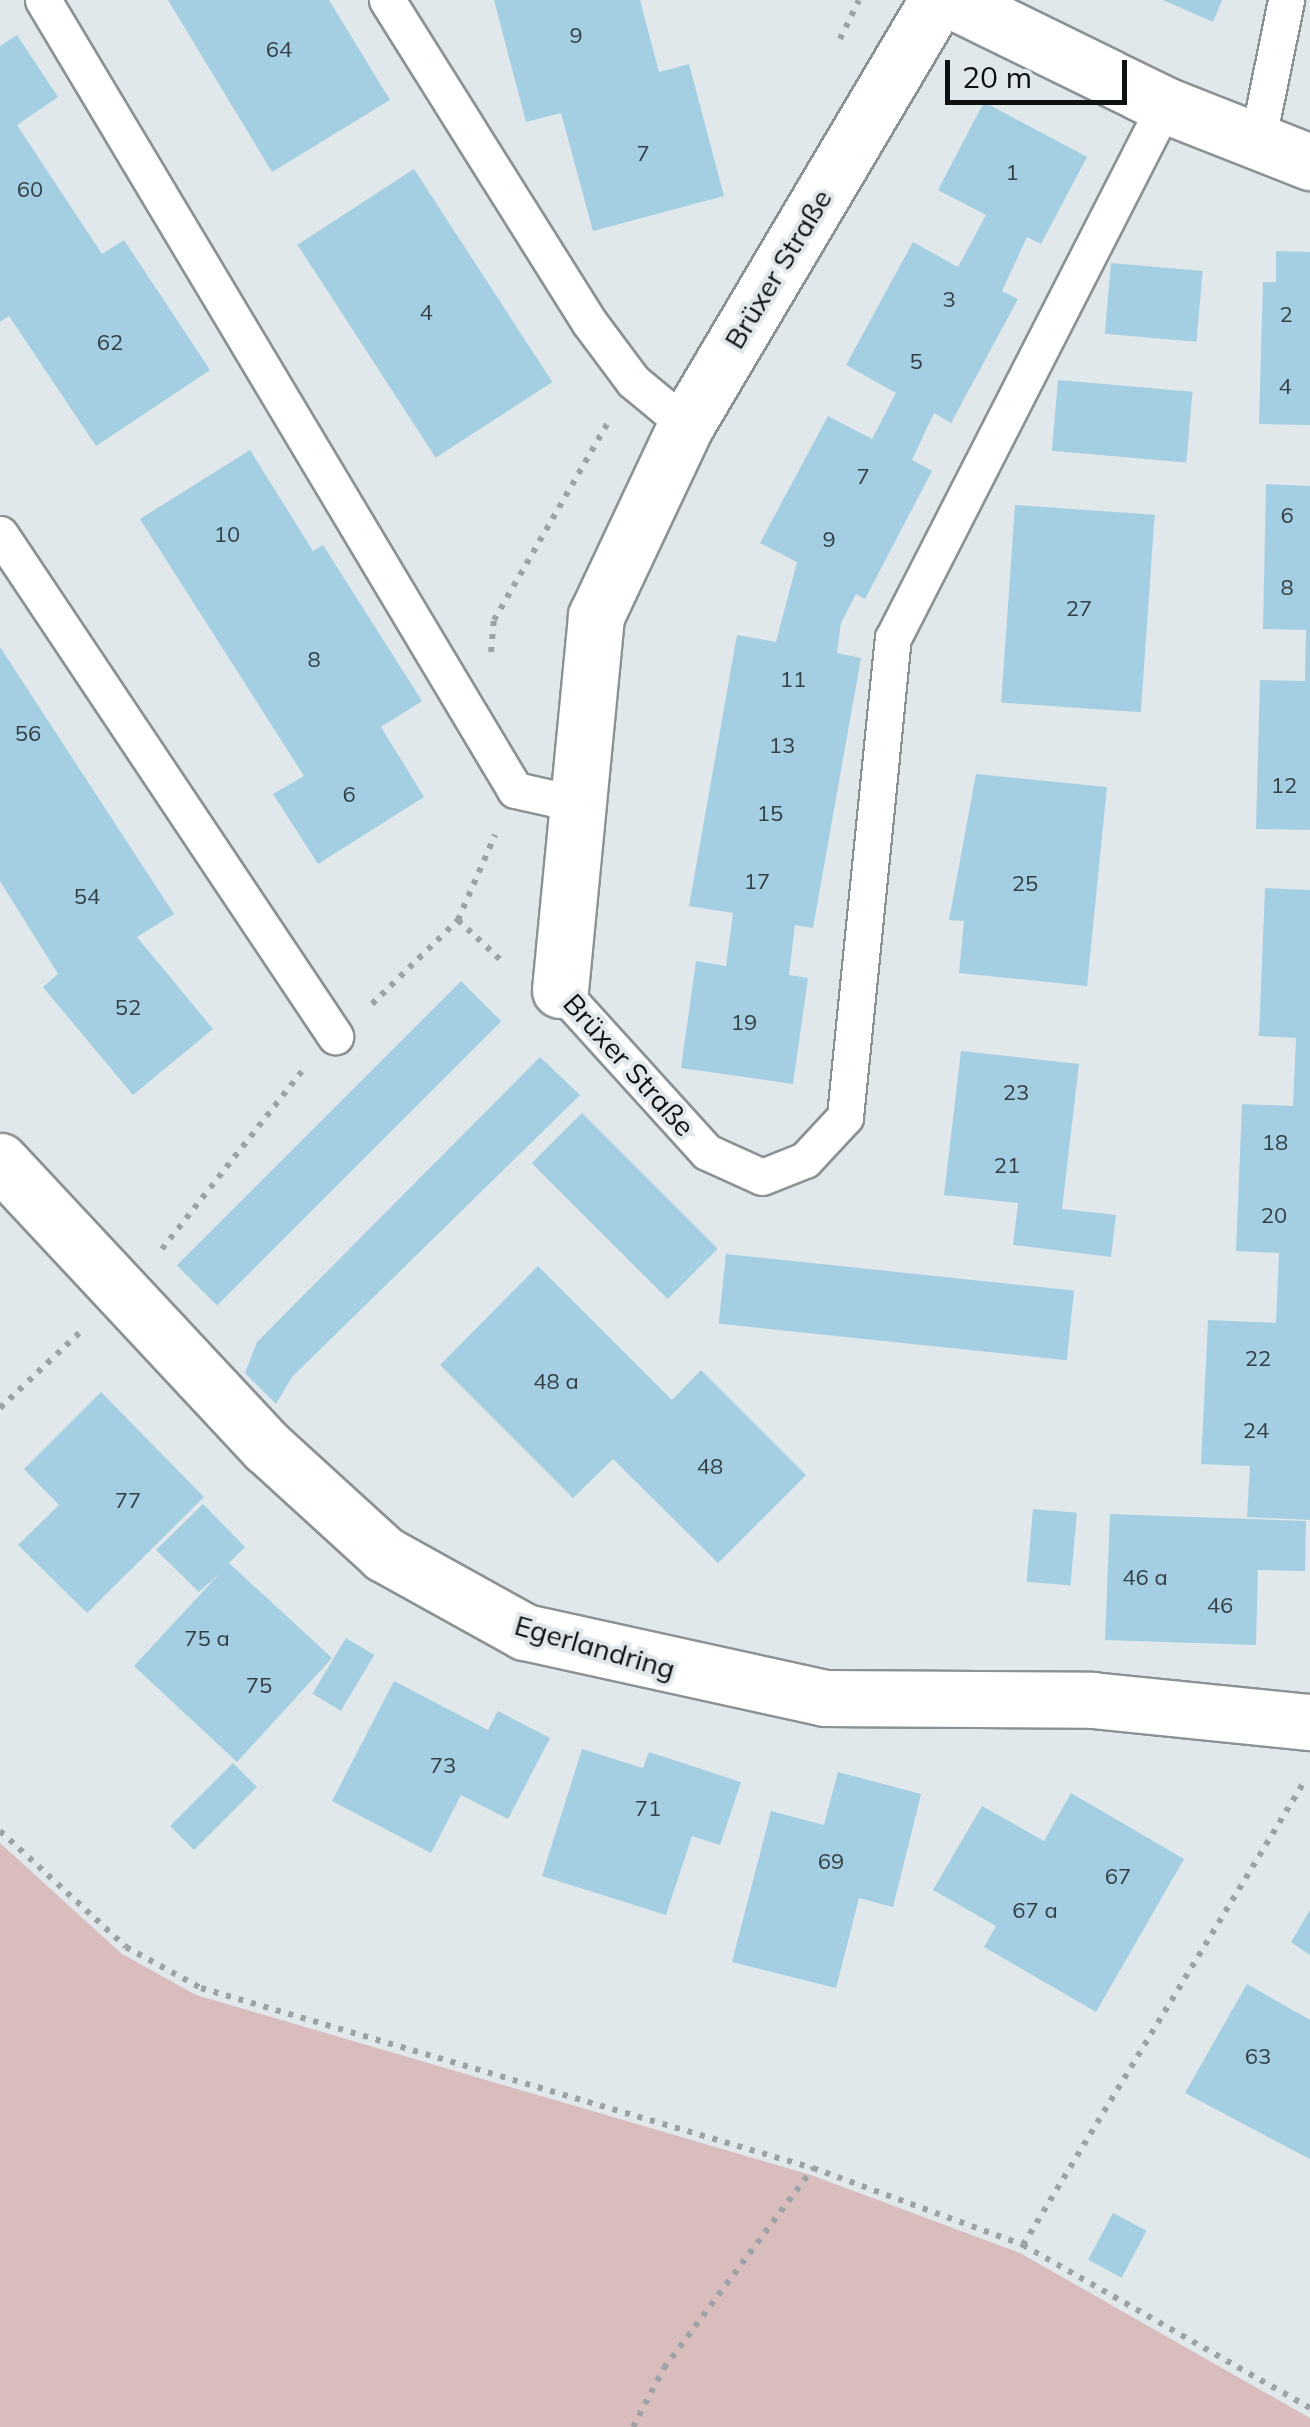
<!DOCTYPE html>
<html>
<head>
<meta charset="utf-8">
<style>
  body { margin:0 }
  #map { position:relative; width:1310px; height:2427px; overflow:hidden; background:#e1e8eb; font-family:Mulish,sans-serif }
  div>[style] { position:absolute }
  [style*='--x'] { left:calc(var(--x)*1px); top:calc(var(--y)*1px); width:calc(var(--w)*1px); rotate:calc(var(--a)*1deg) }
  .green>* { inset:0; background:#d9bdbc }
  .building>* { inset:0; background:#a4cee1; transform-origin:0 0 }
  .path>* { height:6px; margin-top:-3px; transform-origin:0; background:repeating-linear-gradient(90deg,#9da3a5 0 5px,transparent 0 13px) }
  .roads { filter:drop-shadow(2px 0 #8b9295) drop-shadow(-2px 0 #8b9295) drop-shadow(0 2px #8b9295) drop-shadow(0 -2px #8b9295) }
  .service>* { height:35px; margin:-17.5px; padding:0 17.5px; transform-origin:17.5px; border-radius:17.5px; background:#fff }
  .minor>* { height:55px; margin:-27.5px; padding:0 27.5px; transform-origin:27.5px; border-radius:27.5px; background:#fff }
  span { translate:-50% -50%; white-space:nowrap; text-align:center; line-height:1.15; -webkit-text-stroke:8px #e1e8eb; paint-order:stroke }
  .number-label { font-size:22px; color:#344046 }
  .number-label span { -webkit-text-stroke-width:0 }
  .street-label { font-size:28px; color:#0e1112 }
  .scale { position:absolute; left:945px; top:60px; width:182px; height:45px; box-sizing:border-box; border:5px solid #0e1112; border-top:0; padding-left:12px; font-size:30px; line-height:35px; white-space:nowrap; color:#0e1112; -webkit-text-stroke:8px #e1e8eb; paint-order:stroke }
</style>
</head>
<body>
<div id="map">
  <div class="green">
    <i style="clip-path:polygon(0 1843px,122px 1954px,196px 1995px,811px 2175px,1020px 2253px,1310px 2418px,1310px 2427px,0 2427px)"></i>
  </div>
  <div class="building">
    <i style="clip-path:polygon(168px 0,329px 0,390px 100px,272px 172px)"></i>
    <i style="clip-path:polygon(494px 0,640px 0,659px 72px,689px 64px,724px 196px,593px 231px,561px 113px,526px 122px)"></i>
    <i style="clip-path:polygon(1163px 0,1222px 0,1213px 22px)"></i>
    <i style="clip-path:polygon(17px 35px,58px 97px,17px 125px,102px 254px,124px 240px,210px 370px,96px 446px,9px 316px,0 322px,0 46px)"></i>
    <i style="clip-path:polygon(984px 102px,1087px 157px,1041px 244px,1027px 237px,1002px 291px,1018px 299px,951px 423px,934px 413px,912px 460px,932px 471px,865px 599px,856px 594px,841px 623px,837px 653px,861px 658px,813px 928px,795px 925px,789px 975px,808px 978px,793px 1084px,681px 1068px,696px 961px,726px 966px,733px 913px,689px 906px,737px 635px,776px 642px,797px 562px,760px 543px,828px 416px,872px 439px,896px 393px,846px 365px,913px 242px,958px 267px,986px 215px,938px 190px)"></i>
    <i style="left:414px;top:169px;width:254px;height:139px;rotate:57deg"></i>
    <i style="clip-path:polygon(1276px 251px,1310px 252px,1310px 425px,1259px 424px,1263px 282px,1276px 282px)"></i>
    <i style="left:1111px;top:263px;width:92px;height:71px;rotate:5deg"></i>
    <i style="left:1058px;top:380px;width:135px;height:71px;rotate:5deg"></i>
    <i style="clip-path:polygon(250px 450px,313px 551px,323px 545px,422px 701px,381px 727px,424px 797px,318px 864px,273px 794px,304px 776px,140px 519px)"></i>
    <i style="clip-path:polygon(1266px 484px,1310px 486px,1310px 830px,1256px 829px,1260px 680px,1305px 681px,1306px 630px,1263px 629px)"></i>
    <i style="left:1015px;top:505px;width:140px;height:198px;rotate:4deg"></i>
    <i style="clip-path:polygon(0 647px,174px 914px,137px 937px,213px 1029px,133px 1095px,43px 987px,58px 974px,0 881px)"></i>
    <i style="clip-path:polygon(976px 774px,1107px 787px,1087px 986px,959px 973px,964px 921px,949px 920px)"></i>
    <i style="clip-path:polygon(1265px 888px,1310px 890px,1310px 1520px,1247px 1517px,1250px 1466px,1201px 1464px,1208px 1320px,1276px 1323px,1279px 1253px,1236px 1251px,1242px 1104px,1293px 1106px,1296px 1038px,1259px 1036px)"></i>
    <i style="left:461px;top:981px;width:57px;height:402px;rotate:45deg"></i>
    <i style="clip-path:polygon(961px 1051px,1079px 1064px,1062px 1209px,1116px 1215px,1111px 1257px,1013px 1245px,1018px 1203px,944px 1195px)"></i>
    <i style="clip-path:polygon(540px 1057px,580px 1095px,292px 1377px,276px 1404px,245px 1373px,257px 1342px)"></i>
    <i style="left:582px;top:1113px;width:192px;height:71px;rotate:45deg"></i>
    <i style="left:726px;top:1254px;width:350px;height:70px;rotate:6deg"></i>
    <i style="clip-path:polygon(538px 1266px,672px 1400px,701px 1370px,806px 1475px,718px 1563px,613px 1459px,573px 1498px,440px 1365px)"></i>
    <i style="clip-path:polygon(101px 1392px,204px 1497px,87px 1613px,18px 1545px,59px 1505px,24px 1469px)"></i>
    <i style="clip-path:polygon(203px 1504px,245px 1547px,229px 1563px,332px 1658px,237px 1762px,134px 1666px,221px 1572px,199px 1592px,156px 1550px)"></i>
    <i style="left:1033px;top:1509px;width:44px;height:73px;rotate:5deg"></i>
    <i style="clip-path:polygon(1110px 1514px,1306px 1521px,1305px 1571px,1258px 1570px,1256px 1645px,1105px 1640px)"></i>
    <i style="left:346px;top:1638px;width:33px;height:65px;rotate:31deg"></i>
    <i style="clip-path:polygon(394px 1681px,488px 1730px,498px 1711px,550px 1738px,508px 1819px,461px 1795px,431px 1853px,332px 1801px)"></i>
    <i style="clip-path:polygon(582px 1749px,643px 1768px,649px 1752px,741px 1782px,720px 1845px,692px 1836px,666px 1915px,542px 1876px)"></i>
    <i style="left:233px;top:1763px;width:34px;height:89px;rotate:45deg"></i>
    <i style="clip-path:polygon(838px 1772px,921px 1794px,893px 1907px,859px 1898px,836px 1988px,732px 1962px,771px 1811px,824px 1825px)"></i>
    <i style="clip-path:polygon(1071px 1793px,1184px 1859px,1096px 2012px,984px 1947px,996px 1926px,933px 1890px,982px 1806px,1044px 1841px)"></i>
    <i style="clip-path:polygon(1310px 1910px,1310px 1955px,1291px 1942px)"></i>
    <i style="clip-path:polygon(1247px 1984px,1310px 2020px,1310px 2159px,1185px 2093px)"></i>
    <i style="left:1113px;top:2213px;width:38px;height:53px;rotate:28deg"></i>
  </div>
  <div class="path">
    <i style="--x:840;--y:39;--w:43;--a:-64"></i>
    <i style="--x:491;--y:652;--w:32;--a:-85"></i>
    <i style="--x:494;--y:620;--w:230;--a:-60"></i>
    <i style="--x:458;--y:920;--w:64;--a:43.1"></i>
    <i style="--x:372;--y:1004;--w:120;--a:-44.3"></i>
    <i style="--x:458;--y:920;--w:93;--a:-66.5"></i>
    <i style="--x:162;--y:1249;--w:226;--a:-51.8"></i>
    <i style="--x:0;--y:1408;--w:109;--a:-43.5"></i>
    <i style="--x:0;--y:1831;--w:171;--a:42.6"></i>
    <i style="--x:126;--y:1947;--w:85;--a:28.7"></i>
    <i style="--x:201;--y:1988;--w:638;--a:16.39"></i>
    <i style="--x:813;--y:2168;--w:224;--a:20.1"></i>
    <i style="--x:1023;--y:2245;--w:330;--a:29.6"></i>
    <i style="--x:1023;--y:2245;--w:542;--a:-58.75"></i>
    <i style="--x:633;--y:2427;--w:67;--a:-62.3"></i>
    <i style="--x:664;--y:2368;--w:249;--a:-53.3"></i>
  </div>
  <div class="roads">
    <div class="service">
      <i style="--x:43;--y:0;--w:920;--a:59.14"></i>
      <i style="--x:515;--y:790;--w:59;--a:12.6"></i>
      <i style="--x:387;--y:0;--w:380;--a:57.9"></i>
      <i style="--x:589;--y:322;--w:74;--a:53.3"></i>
      <i style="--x:633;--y:381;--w:69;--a:39.7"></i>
      <i style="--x:1257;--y:143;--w:146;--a:-78.5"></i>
      <i style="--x:0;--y:534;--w:604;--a:56.28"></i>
      <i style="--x:560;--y:990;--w:219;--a:47.8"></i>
      <i style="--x:707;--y:1152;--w:60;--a:24.4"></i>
      <i style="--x:762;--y:1177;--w:46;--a:-21.6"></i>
      <i style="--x:805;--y:1160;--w:59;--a:-47.1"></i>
      <i style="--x:845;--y:1117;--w:481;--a:-84.3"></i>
      <i style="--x:893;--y:638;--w:598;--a:-62.96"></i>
    </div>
    <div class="minor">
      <i style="--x:951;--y:0;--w:238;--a:26.1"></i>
      <i style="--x:1165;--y:105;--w:156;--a:21.5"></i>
      <i style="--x:560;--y:990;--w:376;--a:-84.5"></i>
      <i style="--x:596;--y:616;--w:211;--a:-64.8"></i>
      <i style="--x:686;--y:425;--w:494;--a:-59.4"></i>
      <i style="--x:0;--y:1161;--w:391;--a:47"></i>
      <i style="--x:267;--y:1447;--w:159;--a:42.4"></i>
      <i style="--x:384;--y:1554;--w:161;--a:29"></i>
      <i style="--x:525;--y:1632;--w:306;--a:12.4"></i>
      <i style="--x:824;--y:1698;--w:268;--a:0.4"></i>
      <i style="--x:1092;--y:1700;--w:219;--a:5.8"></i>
    </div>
  </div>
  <div class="number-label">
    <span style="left:576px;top:36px">9</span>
    <span style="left:279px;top:50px">64</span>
    <span style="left:643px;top:154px">7</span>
    <span style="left:1012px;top:173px">1</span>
    <span style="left:30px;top:190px">60</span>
    <span style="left:949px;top:300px">3</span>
    <span style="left:426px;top:313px">4</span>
    <span style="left:1286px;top:315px">2</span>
    <span style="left:110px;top:343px">62</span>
    <span style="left:916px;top:362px">5</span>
    <span style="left:1285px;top:387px">4</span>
    <span style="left:863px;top:477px">7</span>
    <span style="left:1287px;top:516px">6</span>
    <span style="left:227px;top:535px">10</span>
    <span style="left:829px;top:540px">9</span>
    <span style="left:1287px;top:588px">8</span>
    <span style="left:1079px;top:609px">27</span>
    <span style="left:314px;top:660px">8</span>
    <span style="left:793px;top:680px">11</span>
    <span style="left:28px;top:734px">56</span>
    <span style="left:782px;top:746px">13</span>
    <span style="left:1284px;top:786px">12</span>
    <span style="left:349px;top:795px">6</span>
    <span style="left:770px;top:814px">15</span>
    <span style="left:757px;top:882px">17</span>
    <span style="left:1025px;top:884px">25</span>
    <span style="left:87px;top:897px">54</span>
    <span style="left:128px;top:1008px">52</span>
    <span style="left:744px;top:1023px">19</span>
    <span style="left:1016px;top:1093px">23</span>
    <span style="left:1275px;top:1143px">18</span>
    <span style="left:1007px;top:1166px">21</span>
    <span style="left:1274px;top:1216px">20</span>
    <span style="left:1258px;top:1359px">22</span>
    <span style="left:556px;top:1382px">48 a</span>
    <span style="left:1256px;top:1431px">24</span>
    <span style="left:710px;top:1467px">48</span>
    <span style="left:128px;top:1501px">77</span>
    <span style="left:1145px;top:1578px">46 a</span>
    <span style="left:1220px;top:1606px">46</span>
    <span style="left:207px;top:1639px">75 a</span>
    <span style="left:259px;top:1686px">75</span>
    <span style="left:443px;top:1766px">73</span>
    <span style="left:648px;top:1809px">71</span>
    <span style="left:831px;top:1862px">69</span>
    <span style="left:1118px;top:1877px">67</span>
    <span style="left:1035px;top:1911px">67 a</span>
    <span style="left:1258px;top:2057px">63</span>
  </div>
  <div class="street-label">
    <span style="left:778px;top:269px;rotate:-59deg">Brüxer Straße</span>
    <span style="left:629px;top:1065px;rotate:48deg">Brüxer Straße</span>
    <span style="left:595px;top:1647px;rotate:16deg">Egerlandring</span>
  </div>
  <div class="scale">20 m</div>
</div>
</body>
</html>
